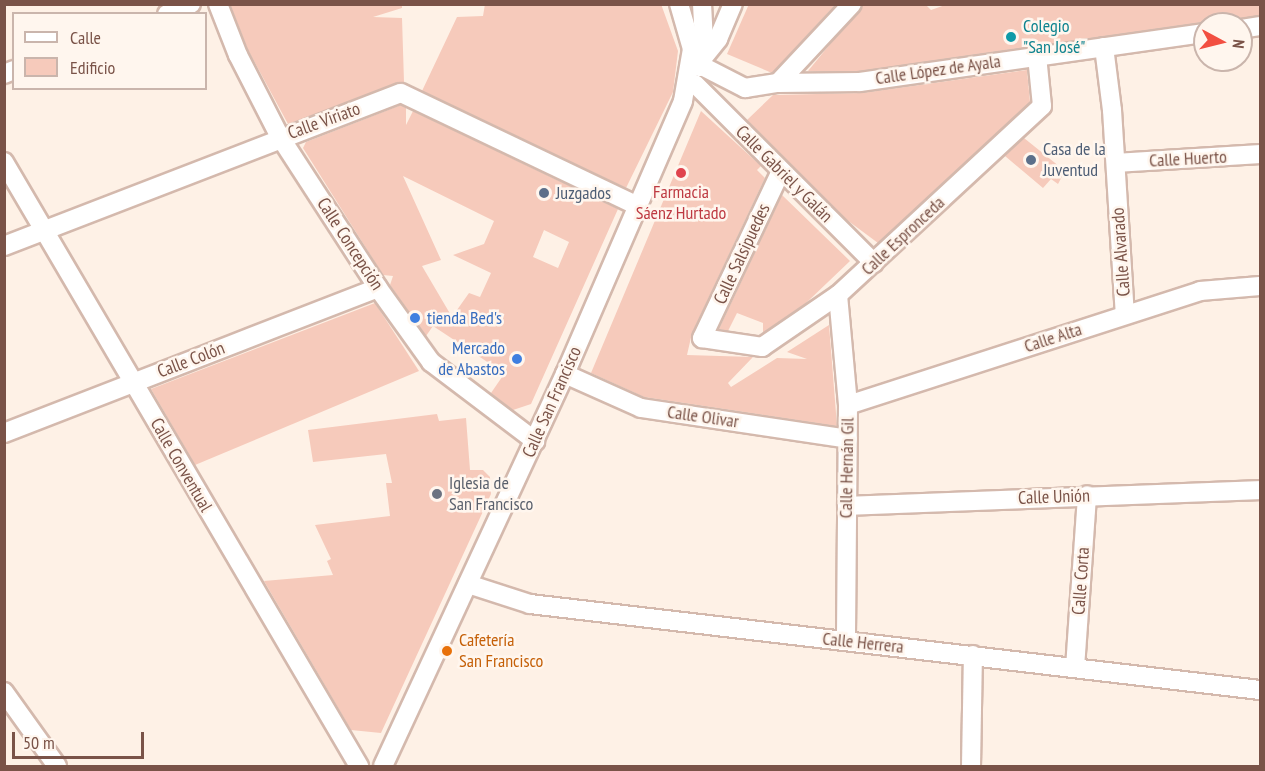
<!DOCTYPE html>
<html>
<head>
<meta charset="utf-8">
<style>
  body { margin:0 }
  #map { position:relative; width:1265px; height:771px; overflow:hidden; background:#fef1e6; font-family:"PT Sans Narrow",sans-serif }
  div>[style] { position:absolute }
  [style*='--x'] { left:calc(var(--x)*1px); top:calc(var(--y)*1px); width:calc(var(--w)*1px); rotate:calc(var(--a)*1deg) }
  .building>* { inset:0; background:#f6cabb }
  .roads { filter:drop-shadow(2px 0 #d4b9ad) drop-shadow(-2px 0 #d4b9ad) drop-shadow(0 2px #d4b9ad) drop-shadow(0 -2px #d4b9ad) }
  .minor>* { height:18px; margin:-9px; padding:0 9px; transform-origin:9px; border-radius:9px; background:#fff }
  .dots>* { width:16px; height:16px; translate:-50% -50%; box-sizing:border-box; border:3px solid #fff6ee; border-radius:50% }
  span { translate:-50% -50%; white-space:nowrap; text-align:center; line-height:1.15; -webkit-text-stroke:5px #fff6ee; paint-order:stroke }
  .culture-label { font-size:18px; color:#0d838f }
  .left { translate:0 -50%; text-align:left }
  .street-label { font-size:18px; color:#7a5348 }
  .service-label { font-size:18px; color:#4e5e75 }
  .health-label { font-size:18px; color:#be3a42 }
  .shop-label { font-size:18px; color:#366cbe }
  .right { translate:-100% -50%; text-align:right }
  .worship-label { font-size:18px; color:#5b616d }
  .food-label { font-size:18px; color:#c56008 }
  .frame { position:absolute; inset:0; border:6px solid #7a5348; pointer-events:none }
  .legend { position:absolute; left:12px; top:12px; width:195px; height:78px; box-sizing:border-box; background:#fff6ee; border:2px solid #cab5ac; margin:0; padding:8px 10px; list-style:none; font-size:18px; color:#7a5348 }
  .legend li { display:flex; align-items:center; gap:12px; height:30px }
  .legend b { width:30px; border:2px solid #cab5ac }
  .north { position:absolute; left:1193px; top:12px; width:60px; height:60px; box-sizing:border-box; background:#fff6ee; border:2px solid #cab5ac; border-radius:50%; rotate:97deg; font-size:16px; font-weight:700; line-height:24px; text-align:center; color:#7a5348 }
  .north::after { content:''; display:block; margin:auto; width:21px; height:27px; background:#f24f41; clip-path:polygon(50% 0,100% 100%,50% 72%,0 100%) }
  .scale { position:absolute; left:12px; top:732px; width:132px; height:27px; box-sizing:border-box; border:3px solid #7a5348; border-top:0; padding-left:8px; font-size:18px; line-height:21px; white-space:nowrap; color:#7a5348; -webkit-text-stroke:4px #fff6ee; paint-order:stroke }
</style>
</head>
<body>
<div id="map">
  <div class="building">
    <i style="clip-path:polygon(230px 4px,402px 4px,402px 8px,373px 17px,402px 18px,404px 82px,288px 124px,248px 50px)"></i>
    <i style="clip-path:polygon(485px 4px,661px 4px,678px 51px,673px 92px,626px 188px,422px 91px,457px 17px,483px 16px)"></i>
    <i style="clip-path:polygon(749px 4px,836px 4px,772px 73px,727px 54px)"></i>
    <i style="clip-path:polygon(863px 4px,925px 4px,931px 10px,948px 4px,1260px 4px,1260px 15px,1232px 22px,1203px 22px,859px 71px,808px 71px)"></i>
    <i style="clip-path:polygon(1027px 70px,1030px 102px,878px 243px,847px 220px,747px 120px,773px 95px,862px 93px)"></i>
    <i style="clip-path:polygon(evenodd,401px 105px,406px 108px,406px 125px,413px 111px,618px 209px,531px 404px,513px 410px,491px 393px,502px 377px,496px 372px,498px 369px,433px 326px,426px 336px,390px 285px,393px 276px,383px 275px,303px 148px,306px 142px,401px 105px,403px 176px,494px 221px,484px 244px,453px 255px,491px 273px,480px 297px,469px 293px,452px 317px,422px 266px,441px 260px,403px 176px,401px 105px,544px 230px,569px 242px,558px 268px,533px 257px,544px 230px)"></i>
    <i style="clip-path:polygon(701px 111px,761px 166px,757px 170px,765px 178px,692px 333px,687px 355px,753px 357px,728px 383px,731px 387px,777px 358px,807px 359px,787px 352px,829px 325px,837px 426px,644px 397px,591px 373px)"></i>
    <i style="clip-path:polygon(1024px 138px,1065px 171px,1058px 184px,1051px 179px,1043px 188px,1005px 156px)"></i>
    <i style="clip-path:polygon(782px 195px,850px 261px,805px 304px,763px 333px,763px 323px,737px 313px,728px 331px,719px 329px)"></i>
    <i style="clip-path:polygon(375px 303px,419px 371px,195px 465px,151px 389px)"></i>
    <i style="clip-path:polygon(437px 414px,439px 421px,466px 418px,470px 470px,483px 470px,490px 477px,491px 494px,381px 733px,351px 730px,264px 581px,333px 575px,327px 561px,331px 559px,315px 525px,390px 516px,386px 483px,392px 483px,386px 454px,313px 462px,308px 430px)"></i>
  </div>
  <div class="roads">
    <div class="minor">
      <i style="--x:218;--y:4;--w:55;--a:68.6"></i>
      <i style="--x:238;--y:55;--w:92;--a:62.9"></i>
      <i style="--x:280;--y:137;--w:180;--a:57"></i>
      <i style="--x:378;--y:288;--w:91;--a:54.4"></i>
      <i style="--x:431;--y:362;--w:131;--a:37.2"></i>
      <i style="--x:167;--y:14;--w:26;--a:-23"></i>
      <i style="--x:1241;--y:29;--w:19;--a:-9"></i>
      <i style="--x:1104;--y:47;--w:64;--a:82.8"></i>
      <i style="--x:1112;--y:110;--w:204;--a:86.4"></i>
      <i style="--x:702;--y:59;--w:26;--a:-51"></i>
      <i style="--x:718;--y:39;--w:38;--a:-67"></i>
      <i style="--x:700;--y:65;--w:51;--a:27.1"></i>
      <i style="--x:745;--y:88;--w:33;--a:-9"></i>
      <i style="--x:778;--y:83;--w:108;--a:-46.9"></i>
      <i style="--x:700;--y:67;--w:25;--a:-81"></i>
      <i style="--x:704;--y:42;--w:38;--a:-93"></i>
      <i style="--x:4;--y:74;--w:11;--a:-22"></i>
      <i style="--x:778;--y:83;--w:82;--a:-0.7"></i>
      <i style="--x:860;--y:82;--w:348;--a:-8.1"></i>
      <i style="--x:695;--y:84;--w:253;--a:45"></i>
      <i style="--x:4;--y:162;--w:701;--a:59.56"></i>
      <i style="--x:1116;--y:163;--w:144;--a:-3.6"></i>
      <i style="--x:781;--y:171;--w:185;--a:115.3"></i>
      <i style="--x:702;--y:338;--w:61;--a:8.5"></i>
      <i style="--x:762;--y:347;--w:92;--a:-34.4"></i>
      <i style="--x:838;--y:295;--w:278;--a:-42.8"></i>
      <i style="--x:1042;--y:106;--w:50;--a:-95.7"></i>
      <i style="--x:4;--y:246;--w:425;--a:-21.1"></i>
      <i style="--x:401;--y:93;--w:263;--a:25.5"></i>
      <i style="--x:838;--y:295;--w:110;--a:84.8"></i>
      <i style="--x:848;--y:405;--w:236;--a:90.5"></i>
      <i style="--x:565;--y:374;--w:83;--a:24.1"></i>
      <i style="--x:641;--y:408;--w:209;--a:8.5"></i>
      <i style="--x:848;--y:405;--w:370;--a:-17.9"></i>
      <i style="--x:1200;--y:291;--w:60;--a:-4.8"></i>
      <i style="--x:4;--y:433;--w:401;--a:-21.2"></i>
      <i style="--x:847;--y:506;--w:413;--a:-2.2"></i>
      <i style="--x:468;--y:584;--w:65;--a:17.9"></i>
      <i style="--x:530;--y:604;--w:735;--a:6.72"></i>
      <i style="--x:1075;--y:668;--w:173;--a:-86"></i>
      <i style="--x:4;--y:692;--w:91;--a:54.4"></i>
      <i style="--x:383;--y:766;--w:432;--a:-65.1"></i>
      <i style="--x:565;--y:374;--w:297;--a:-66.6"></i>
      <i style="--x:683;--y:101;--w:53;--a:-80.2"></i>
      <i style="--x:692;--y:49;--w:47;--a:-106.1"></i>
      <i style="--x:971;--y:766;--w:111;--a:-89"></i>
    </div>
  </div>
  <div class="dots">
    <i style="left:1011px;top:37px;background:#0f9aa8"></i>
    <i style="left:1031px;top:160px;background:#5c6f8a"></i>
    <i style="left:681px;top:173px;background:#e0444e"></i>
    <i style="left:544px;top:193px;background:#5c6f8a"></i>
    <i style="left:415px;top:318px;background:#3f7fe0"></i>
    <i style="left:517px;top:359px;background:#3f7fe0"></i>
    <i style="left:437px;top:494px;background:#6b7280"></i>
    <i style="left:447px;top:651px;background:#e8710a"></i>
  </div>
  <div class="culture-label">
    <span class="left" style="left:1023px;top:37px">Colegio<br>"San José"</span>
  </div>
  <div class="street-label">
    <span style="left:938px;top:70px;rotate:-8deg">Calle López de Ayala</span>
    <span style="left:324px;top:121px;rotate:-20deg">Calle Viriato</span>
    <span style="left:1188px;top:159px;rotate:-3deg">Calle Huerto</span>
    <span style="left:784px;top:174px;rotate:45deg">Calle Gabriel y Galán</span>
    <span style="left:903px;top:236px;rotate:-43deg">Calle Espronceda</span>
    <span style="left:350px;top:244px;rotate:57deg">Calle Concepción</span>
    <span style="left:1121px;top:252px;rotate:-94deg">Calle Alvarado</span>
    <span style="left:742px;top:254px;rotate:-65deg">Calle Salsipuedes</span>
    <span style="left:1053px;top:338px;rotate:-18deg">Calle Alta</span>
    <span style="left:191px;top:360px;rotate:-21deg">Calle Colón</span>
    <span style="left:552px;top:402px;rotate:-66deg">Calle San Francisco</span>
    <span style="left:703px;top:417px;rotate:8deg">Calle Olivar</span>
    <span style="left:181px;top:465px;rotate:60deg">Calle Conventual</span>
    <span style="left:847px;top:468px;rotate:-89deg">Calle Hernán Gil</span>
    <span style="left:1054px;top:497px;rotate:-2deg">Calle Unión</span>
    <span style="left:1081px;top:581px;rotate:-86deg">Calle Corta</span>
    <span style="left:863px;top:643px;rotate:6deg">Calle Herrera</span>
  </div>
  <div class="service-label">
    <span class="left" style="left:1043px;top:160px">Casa de la<br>Juventud</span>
    <span class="left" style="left:556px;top:193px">Juzgados</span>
  </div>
  <div class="health-label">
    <span style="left:681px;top:203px">Farmacia<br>Sáenz Hurtado</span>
  </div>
  <div class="shop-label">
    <span class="left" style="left:427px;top:318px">tienda Bed's</span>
    <span class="right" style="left:505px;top:359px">Mercado<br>de Abastos</span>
  </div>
  <div class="worship-label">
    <span class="left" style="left:449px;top:494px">Iglesia de<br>San Francisco</span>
  </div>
  <div class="food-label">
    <span class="left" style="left:459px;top:651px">Cafetería<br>San Francisco</span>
  </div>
  <div class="frame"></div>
  <ul class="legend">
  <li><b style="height:8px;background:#fff"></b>Calle</li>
  <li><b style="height:16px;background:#f6cabb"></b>Edificio</li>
  </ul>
  <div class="north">N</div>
  <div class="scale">50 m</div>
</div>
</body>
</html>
